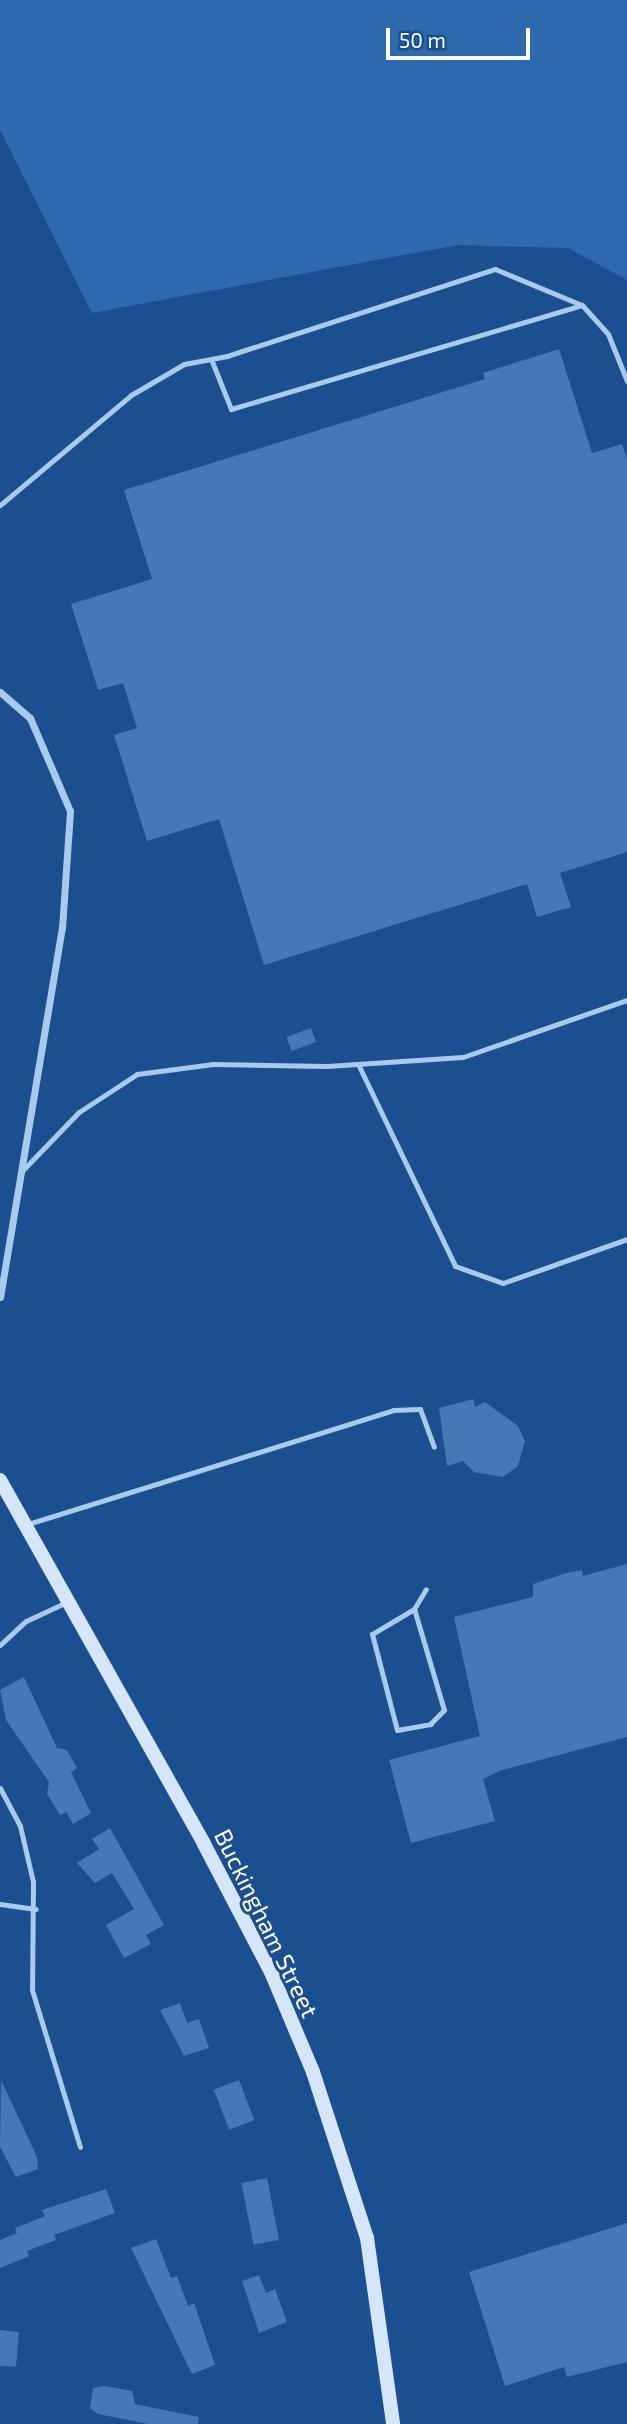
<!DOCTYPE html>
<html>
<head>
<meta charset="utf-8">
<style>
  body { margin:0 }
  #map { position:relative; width:627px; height:2424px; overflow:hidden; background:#1b4f8f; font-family:"Exo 2",sans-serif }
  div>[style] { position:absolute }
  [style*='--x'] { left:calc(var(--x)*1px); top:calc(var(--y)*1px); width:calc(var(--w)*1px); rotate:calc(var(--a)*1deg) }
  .green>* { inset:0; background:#2e69ad }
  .building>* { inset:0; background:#4478b7; transform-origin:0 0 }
  .service>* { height:5px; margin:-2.5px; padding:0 2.5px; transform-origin:2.5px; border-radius:2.5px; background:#a9c9ee }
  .minor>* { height:7px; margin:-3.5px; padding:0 3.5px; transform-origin:3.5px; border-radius:3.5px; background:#a9c9ee }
  .secondary>* { height:14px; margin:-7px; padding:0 7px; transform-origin:7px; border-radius:7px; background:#d6e6fa }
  span { translate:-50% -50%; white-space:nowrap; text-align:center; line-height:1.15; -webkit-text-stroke:6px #1b4f8f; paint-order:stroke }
  .street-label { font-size:24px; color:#fff }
  .scale { position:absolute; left:386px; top:28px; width:144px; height:32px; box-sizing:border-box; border:4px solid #fff; border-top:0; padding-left:9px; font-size:21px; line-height:24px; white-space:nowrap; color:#fff; -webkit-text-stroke:5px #1b4f8f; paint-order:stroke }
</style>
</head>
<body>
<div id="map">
  <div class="green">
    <i style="clip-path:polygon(0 0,627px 0,627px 280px,568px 248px,457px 245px,92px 313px,0 130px)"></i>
  </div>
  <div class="building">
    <i style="clip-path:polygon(559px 349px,592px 453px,622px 444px,627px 459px,627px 852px,560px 873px,571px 907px,537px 917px,527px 884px,264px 965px,219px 819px,147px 841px,114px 735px,137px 728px,123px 683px,98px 690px,71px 604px,152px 579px,124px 490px,485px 379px,483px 373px)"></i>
    <i style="left:311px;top:1028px;width:15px;height:26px;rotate:70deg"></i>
    <i style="clip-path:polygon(473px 1399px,475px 1407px,485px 1402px,518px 1426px,525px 1441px,518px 1466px,503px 1477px,474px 1472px,463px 1461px,447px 1466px,439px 1408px)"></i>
    <i style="clip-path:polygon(627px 1564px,627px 1737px,502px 1770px,483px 1779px,495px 1821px,411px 1843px,389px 1760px,480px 1736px,454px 1617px,533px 1597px,533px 1584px,566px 1573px,582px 1570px,583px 1576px)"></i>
    <i style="clip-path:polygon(24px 1677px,57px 1748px,67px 1750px,77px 1768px,71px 1772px,91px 1813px,73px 1824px,66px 1812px,60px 1815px,47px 1794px,49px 1782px,6px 1720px,0 1690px)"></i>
    <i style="clip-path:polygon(110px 1828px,164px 1925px,146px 1935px,151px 1944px,124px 1958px,106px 1925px,134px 1909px,112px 1873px,95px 1883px,77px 1863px,99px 1849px,92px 1839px)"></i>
    <i style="clip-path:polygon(180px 2003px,187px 2023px,199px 2019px,209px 2048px,184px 2056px,160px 2010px)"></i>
    <i style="clip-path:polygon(1px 2080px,37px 2157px,38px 2169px,16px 2177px,0 2147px)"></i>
    <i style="left:239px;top:2080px;width:43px;height:27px;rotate:69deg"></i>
    <i style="left:267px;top:2178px;width:63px;height:26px;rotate:79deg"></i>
    <i style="clip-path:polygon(106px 2189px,115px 2213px,54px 2235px,56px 2240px,27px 2251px,29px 2256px,0 2268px,0 2240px,17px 2233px,15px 2228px,45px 2216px,42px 2210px)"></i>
    <i style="clip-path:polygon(627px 2223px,627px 2362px,567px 2377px,564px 2367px,505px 2386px,469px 2272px)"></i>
    <i style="clip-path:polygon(156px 2239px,171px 2278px,177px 2276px,188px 2306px,194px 2303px,215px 2365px,192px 2374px,131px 2248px)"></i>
    <i style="clip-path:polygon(259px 2275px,266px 2293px,275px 2289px,287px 2322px,259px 2333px,242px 2281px)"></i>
    <i style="clip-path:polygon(0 2330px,19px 2332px,16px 2367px,0 2366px)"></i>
    <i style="clip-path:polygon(104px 2386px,132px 2391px,135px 2404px,199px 2417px,198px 2424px,148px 2424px,98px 2414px,90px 2408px,93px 2388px)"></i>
  </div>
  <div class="service">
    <i style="--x:211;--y:359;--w:54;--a:68.2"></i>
    <i style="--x:231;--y:409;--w:366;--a:-16.5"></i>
    <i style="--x:0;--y:505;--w:171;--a:-40"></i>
    <i style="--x:131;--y:395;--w:61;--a:-30.3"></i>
    <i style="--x:184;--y:364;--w:44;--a:-10.5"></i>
    <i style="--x:227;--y:356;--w:282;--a:-18"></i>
    <i style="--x:495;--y:269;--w:94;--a:22.5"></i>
    <i style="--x:582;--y:305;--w:39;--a:48"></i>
    <i style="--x:608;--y:334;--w:51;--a:68"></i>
    <i style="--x:358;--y:1064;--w:224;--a:64.3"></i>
    <i style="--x:455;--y:1266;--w:51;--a:19.5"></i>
    <i style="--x:503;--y:1283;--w:132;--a:-19.5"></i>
    <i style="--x:20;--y:1173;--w:85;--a:-46"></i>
    <i style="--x:79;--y:1112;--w:69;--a:-33.2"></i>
    <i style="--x:137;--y:1074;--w:77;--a:-7.5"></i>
    <i style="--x:213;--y:1064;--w:114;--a:1"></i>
    <i style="--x:327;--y:1066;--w:136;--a:-3.8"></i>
    <i style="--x:463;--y:1057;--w:174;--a:-19.2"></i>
    <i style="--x:28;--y:1524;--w:382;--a:-17.3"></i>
    <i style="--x:393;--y:1410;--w:27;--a:-2"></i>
    <i style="--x:420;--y:1409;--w:40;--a:69.8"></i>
    <i style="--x:414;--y:1609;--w:49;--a:149.2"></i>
    <i style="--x:372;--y:1634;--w:99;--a:75.4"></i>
    <i style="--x:397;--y:1730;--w:34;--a:-10"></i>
    <i style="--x:430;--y:1724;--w:20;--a:-45"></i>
    <i style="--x:444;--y:1710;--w:105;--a:-106.5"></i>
    <i style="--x:414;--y:1609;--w:23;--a:-59"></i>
    <i style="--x:0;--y:1645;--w:35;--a:-43"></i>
    <i style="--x:26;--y:1621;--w:45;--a:-24.9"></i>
    <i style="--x:0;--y:1788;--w:43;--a:62.2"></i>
    <i style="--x:20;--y:1826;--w:57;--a:76.9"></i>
    <i style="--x:33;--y:1882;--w:108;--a:90.5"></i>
    <i style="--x:32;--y:1990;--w:164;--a:73"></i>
    <i style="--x:0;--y:1904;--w:36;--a:8"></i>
  </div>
  <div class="minor">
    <i style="--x:0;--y:692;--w:40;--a:41"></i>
    <i style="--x:30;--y:718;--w:101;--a:66.7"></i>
    <i style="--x:70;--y:811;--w:116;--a:93.9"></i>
    <i style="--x:62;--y:927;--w:375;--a:99.5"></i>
  </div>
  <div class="secondary">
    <i style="--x:0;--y:1480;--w:417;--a:60.7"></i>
    <i style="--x:204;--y:1844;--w:144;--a:62.4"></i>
    <i style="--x:271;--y:1972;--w:108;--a:67.2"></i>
    <i style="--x:313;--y:2072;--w:175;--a:72"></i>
    <i style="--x:367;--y:2238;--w:188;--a:82"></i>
  </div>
  <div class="street-label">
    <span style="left:267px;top:1923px;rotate:64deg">Buckingham Street</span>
  </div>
  <div class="scale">50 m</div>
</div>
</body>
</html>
